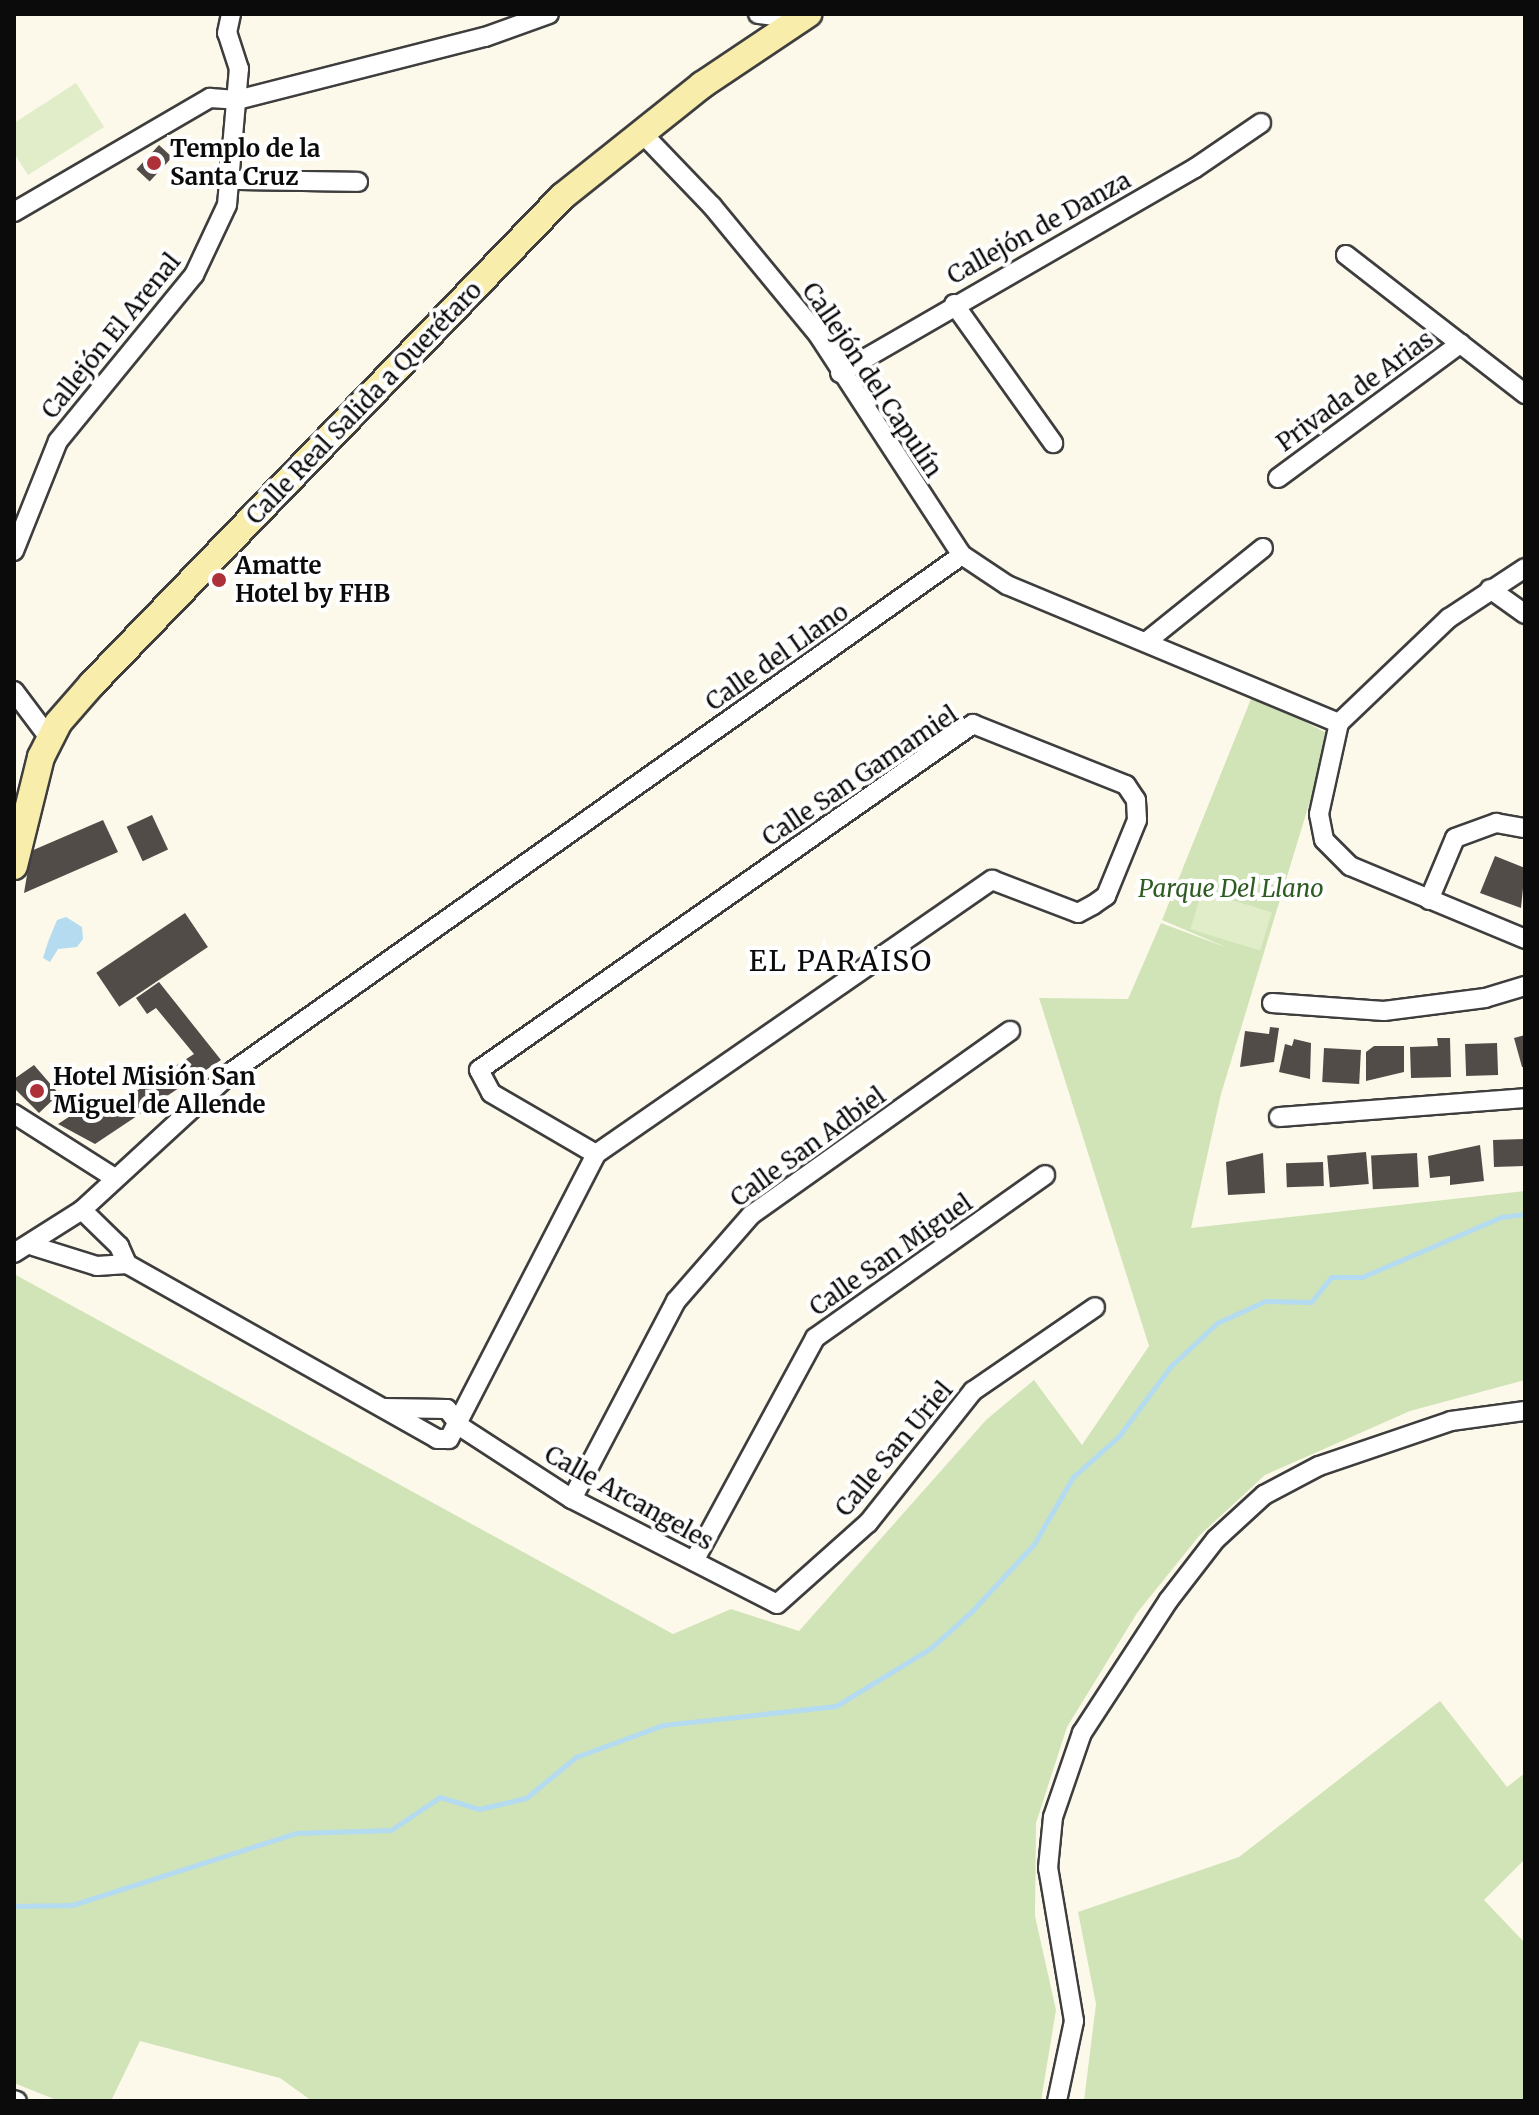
<!DOCTYPE html>
<html>
<head>
<meta charset="utf-8">
<style>
  body { margin:0 }
  #map { position:relative; width:1539px; height:2115px; overflow:hidden; background:#fdf9ea; font-family:Merriweather,serif }
  div>[style] { position:absolute }
  [style*='--x'] { left:calc(var(--x)*1px); top:calc(var(--y)*1px); width:calc(var(--w)*1px); rotate:calc(var(--a)*1deg) }
  .green>* { inset:0; background:#d0e4b8 }
  .pitch>* { inset:0; background:#e1ecc9; transform-origin:0 0 }
  .water>* { inset:0; background:#b4dbf0 }
  .stream>* { height:5px; margin:-2.5px; padding:0 2.5px; transform-origin:2.5px; border-radius:2.5px; background:#b4dbf0 }
  .building>* { inset:0; background:#524c48; transform-origin:0 0 }
  .roads { filter:drop-shadow(2px 0 #3e3e3e) drop-shadow(-2px 0 #3e3e3e) drop-shadow(0 2px #3e3e3e) drop-shadow(0 -2px #3e3e3e) }
  .street>* { height:18px; margin:-9px; padding:0 9px; transform-origin:9px; border-radius:9px; background:#fff }
  .secondary>* { height:26px; margin:-13px; padding:0 13px; transform-origin:13px; border-radius:13px; background:#f8edab }
  .dots>* { width:22px; height:22px; translate:-50% -50%; box-sizing:border-box; border:4px solid #fff; border-radius:50% }
  span { translate:-50% -50%; white-space:nowrap; text-align:center; line-height:1.15; -webkit-text-stroke:8px #fff; paint-order:stroke }
  .poi-label { font-size:24px; color:#0b0b0b; font-weight:700 }
  .left { translate:0 -50%; text-align:left }
  .street-label { font-size:24px; color:#0b0b0b }
  .park-label { font-size:24px; color:#2f5c22; font-style:italic }
  .quarter-label { font-size:28px; color:#0b0b0b; letter-spacing:2px }
  .frame { position:absolute; inset:0; border:16px solid #0b0b0b; pointer-events:none }
</style>
</head>
<body>
<div id="map">
  <div class="green">
    <i style="clip-path:polygon(1253px 694px,1330px 735px,1221px 1094px,1191px 1228px,1525px 1191px,1525px 1380px,1410px 1411px,1265px 1475px,1199px 1536px,1137px 1613px,1067px 1727px,1036px 1823px,1035px 1916px,1056px 2010px,1041px 2101px,312px 2101px,280px 2078px,140px 2041px,111px 2101px,59px 2101px,14px 2083px,14px 1274px,673px 1634px,731px 1609px,799px 1631px,986px 1420px,1034px 1380px,1082px 1445px,1149px 1346px,1039px 998px,1128px 999px,1161px 923px,1228px 948px,1162px 920px)"></i>
    <i style="clip-path:polygon(1440px 1701px,1507px 1787px,1525px 1773px,1525px 1859px,1484px 1900px,1525px 1943px,1525px 2101px,1084px 2101px,1096px 2004px,1078px 1912px,1239px 1857px)"></i>
  </div>
  <div class="pitch">
    <i style="clip-path:polygon(76px 83px,104px 127px,28px 175px,14px 153px,14px 123px)"></i>
    <i style="left:1202px;top:891px;width:73px;height:40px;rotate:17deg"></i>
  </div>
  <div class="water">
    <i style="clip-path:polygon(66px 917px,82px 927px,83px 939px,77px 947px,58px 949px,50px 962px,43px 958px,48px 942px,57px 920px)"></i>
  </div>
  <div class="stream">
    <i style="--x:14;--y:1906;--w:58;--a:-1"></i>
    <i style="--x:72;--y:1905;--w:235;--a:-17.8"></i>
    <i style="--x:296;--y:1833;--w:95;--a:-1.8"></i>
    <i style="--x:391;--y:1830;--w:59;--a:-34"></i>
    <i style="--x:440;--y:1797;--w:41;--a:17.1"></i>
    <i style="--x:479;--y:1809;--w:48;--a:-13.2"></i>
    <i style="--x:526;--y:1798;--w:65;--a:-39.4"></i>
    <i style="--x:576;--y:1757;--w:93;--a:-20.2"></i>
    <i style="--x:663;--y:1725;--w:174;--a:-6.3"></i>
    <i style="--x:836;--y:1706;--w:111;--a:-31.4"></i>
    <i style="--x:931;--y:1648;--w:55;--a:-42.1"></i>
    <i style="--x:972;--y:1611;--w:91;--a:-47.2"></i>
    <i style="--x:1034;--y:1544;--w:78;--a:-59.8"></i>
    <i style="--x:1073;--y:1477;--w:62;--a:-41.7"></i>
    <i style="--x:1119;--y:1436;--w:86;--a:-53.5"></i>
    <i style="--x:1170;--y:1367;--w:64;--a:-43.1"></i>
    <i style="--x:1217;--y:1323;--w:53;--a:-24.6"></i>
    <i style="--x:1265;--y:1301;--w:46;--a:1.2"></i>
    <i style="--x:1311;--y:1302;--w:32;--a:-51"></i>
    <i style="--x:1331;--y:1277;--w:31;--a:0"></i>
    <i style="--x:1362;--y:1277;--w:151;--a:-23.3"></i>
    <i style="--x:1501;--y:1217;--w:24;--a:-7"></i>
  </div>
  <div class="building">
    <i style="left:159px;top:145px;width:18px;height:33px;rotate:43deg"></i>
    <i style="left:152px;top:815px;width:38px;height:28px;rotate:65deg"></i>
    <i style="clip-path:polygon(103px 820px,118px 852px,24px 893px,31px 851px)"></i>
    <i style="clip-path:polygon(1495px 856px,1525px 868px,1521px 908px,1480px 893px)"></i>
    <i style="left:185px;top:913px;width:41px;height:107px;rotate:56deg"></i>
    <i style="clip-path:polygon(159px 982px,221px 1060px,95px 1144px,58px 1124px,87px 1105px,96px 1117px,194px 1054px,156px 1008px,147px 1014px,136px 998px)"></i>
    <i style="clip-path:polygon(1270px 1027px,1279px 1028px,1274px 1062px,1240px 1067px,1245px 1031px,1269px 1034px)"></i>
    <i style="clip-path:polygon(1525px 1035px,1525px 1067px,1522px 1067px,1514px 1038px)"></i>
    <i style="clip-path:polygon(1437px 1038px,1450px 1038px,1451px 1077px,1411px 1078px,1410px 1047px,1438px 1046px)"></i>
    <i style="clip-path:polygon(1294px 1039px,1311px 1043px,1310px 1079px,1279px 1072px,1285px 1044px,1292px 1046px)"></i>
    <i style="left:1497px;top:1043px;width:32px;height:32px;rotate:88deg"></i>
    <i style="clip-path:polygon(1374px 1046px,1404px 1046px,1404px 1072px,1366px 1081px,1366px 1052px)"></i>
    <i style="left:1324px;top:1048px;width:37px;height:34px;rotate:3deg"></i>
    <i style="clip-path:polygon(34px 1065px,59px 1094px,39px 1113px,14px 1088px,14px 1079px)"></i>
    <i style="left:1524px;top:1139px;width:27px;height:31px;rotate:88deg"></i>
    <i style="clip-path:polygon(1480px 1145px,1484px 1181px,1450px 1185px,1450px 1176px,1430px 1178px,1428px 1156px)"></i>
    <i style="left:1366px;top:1152px;width:32px;height:39px;rotate:85deg"></i>
    <i style="clip-path:polygon(1263px 1153px,1265px 1193px,1228px 1195px,1226px 1162px)"></i>
    <i style="left:1417px;top:1153px;width:34px;height:46px;rotate:87deg"></i>
    <i style="left:1323px;top:1162px;width:24px;height:37px;rotate:88deg"></i>
  </div>
  <div class="roads">
    <div class="street">
      <i style="--x:758;--y:14;--w:39;--a:7"></i>
      <i style="--x:640;--y:131;--w:104;--a:46.2"></i>
      <i style="--x:712;--y:206;--w:168;--a:50.5"></i>
      <i style="--x:819;--y:336;--w:262;--a:56.9"></i>
      <i style="--x:962;--y:555;--w:54;--a:33.7"></i>
      <i style="--x:1007;--y:585;--w:360;--a:22.6"></i>
      <i style="--x:232;--y:180;--w:126;--a:0.9"></i>
      <i style="--x:14;--y:212;--w:227;--a:-30.2"></i>
      <i style="--x:210;--y:98;--w:27;--a:4"></i>
      <i style="--x:237;--y:100;--w:256;--a:-14.3"></i>
      <i style="--x:485;--y:37;--w:68;--a:-19.8"></i>
      <i style="--x:1346;--y:255;--w:227;--a:37.8"></i>
      <i style="--x:954;--y:304;--w:171;--a:54.5"></i>
      <i style="--x:840;--y:373;--w:410;--a:-30"></i>
      <i style="--x:1195;--y:168;--w:80;--a:-34.3"></i>
      <i style="--x:1278;--y:478;--w:227;--a:-36.4"></i>
      <i style="--x:14;--y:551;--w:118;--a:-68.2"></i>
      <i style="--x:58;--y:441;--w:215;--a:-50.7"></i>
      <i style="--x:194;--y:275;--w:77;--a:-64.8"></i>
      <i style="--x:227;--y:205;--w:137;--a:-85"></i>
      <i style="--x:239;--y:69;--w:38;--a:-108"></i>
      <i style="--x:227;--y:33;--w:19;--a:-78"></i>
      <i style="--x:1490;--y:589;--w:43;--a:35.5"></i>
      <i style="--x:1146;--y:642;--w:150;--a:-38.8"></i>
      <i style="--x:14;--y:691;--w:60;--a:53.1"></i>
      <i style="--x:1339;--y:723;--w:93;--a:102.4"></i>
      <i style="--x:1319;--y:814;--w:26;--a:79"></i>
      <i style="--x:1324;--y:840;--w:37;--a:45"></i>
      <i style="--x:1350;--y:866;--w:190;--a:22.6"></i>
      <i style="--x:1339;--y:723;--w:152;--a:-43.7"></i>
      <i style="--x:1449;--y:618;--w:91;--a:-33.3"></i>
      <i style="--x:1429;--y:900;--w:67;--a:-67.2"></i>
      <i style="--x:1455;--y:838;--w:44;--a:-20.1"></i>
      <i style="--x:1496;--y:823;--w:29;--a:10"></i>
      <i style="--x:1272;--y:1003;--w:112;--a:4.1"></i>
      <i style="--x:1384;--y:1011;--w:102;--a:-7.3"></i>
      <i style="--x:1485;--y:998;--w:42;--a:-16.7"></i>
      <i style="--x:14;--y:1114;--w:120;--a:32.4"></i>
      <i style="--x:1279;--y:1117;--w:247;--a:-4.4"></i>
      <i style="--x:82;--y:1210;--w:52;--a:44.2"></i>
      <i style="--x:119;--y:1246;--w:20;--a:66"></i>
      <i style="--x:33;--y:1246;--w:67;--a:17.4"></i>
      <i style="--x:97;--y:1266;--w:30;--a:-4"></i>
      <i style="--x:127;--y:1264;--w:356;--a:29.4"></i>
      <i style="--x:437;--y:1439;--w:12;--a:0"></i>
      <i style="--x:449;--y:1439;--w:321;--a:-62.7"></i>
      <i style="--x:596;--y:1154;--w:482;--a:-34.7"></i>
      <i style="--x:992;--y:880;--w:92;--a:21"></i>
      <i style="--x:1078;--y:913;--w:17;--a:-28"></i>
      <i style="--x:1093;--y:905;--w:16;--a:-35"></i>
      <i style="--x:1106;--y:896;--w:82;--a:-67.8"></i>
      <i style="--x:1137;--y:820;--w:20;--a:-93"></i>
      <i style="--x:1136;--y:800;--w:18;--a:-124"></i>
      <i style="--x:1126;--y:785;--w:165;--a:-158.3"></i>
      <i style="--x:973;--y:724;--w:603;--a:144.99"></i>
      <i style="--x:479;--y:1070;--w:26;--a:62"></i>
      <i style="--x:491;--y:1093;--w:121;--a:30.2"></i>
      <i style="--x:14;--y:1253;--w:80;--a:-32.3"></i>
      <i style="--x:82;--y:1210;--w:205;--a:-42.6"></i>
      <i style="--x:233;--y:1071;--w:893;--a:-35.29"></i>
      <i style="--x:384;--y:1408;--w:63;--a:0.9"></i>
      <i style="--x:447;--y:1409;--w:23;--a:52"></i>
      <i style="--x:461;--y:1427;--w:132;--a:33"></i>
      <i style="--x:572;--y:1499;--w:230;--a:27.1"></i>
      <i style="--x:777;--y:1604;--w:122;--a:-41.7"></i>
      <i style="--x:868;--y:1523;--w:169;--a:-51.5"></i>
      <i style="--x:973;--y:1391;--w:148;--a:-34.5"></i>
      <i style="--x:572;--y:1499;--w:224;--a:-62.3"></i>
      <i style="--x:676;--y:1301;--w:114;--a:-48.9"></i>
      <i style="--x:751;--y:1215;--w:318;--a:-35.4"></i>
      <i style="--x:694;--y:1561;--w:254;--a:-61.5"></i>
      <i style="--x:815;--y:1338;--w:282;--a:-35.3"></i>
      <i style="--x:14;--y:2100;--w:3;--a:18"></i>
      <i style="--x:1057;--y:2101;--w:82;--a:-78"></i>
      <i style="--x:1074;--y:2021;--w:155;--a:-99.6"></i>
      <i style="--x:1048;--y:1868;--w:51;--a:-84.4"></i>
      <i style="--x:1053;--y:1817;--w:89;--a:-71"></i>
      <i style="--x:1082;--y:1733;--w:158;--a:-56.9"></i>
      <i style="--x:1168;--y:1601;--w:78;--a:-52.3"></i>
      <i style="--x:1216;--y:1539;--w:65;--a:-42.5"></i>
      <i style="--x:1264;--y:1495;--w:62;--a:-27.8"></i>
      <i style="--x:1319;--y:1466;--w:139;--a:-18.8"></i>
      <i style="--x:1451;--y:1421;--w:75;--a:-7.7"></i>
    </div>
    <div class="secondary">
      <i style="--x:14;--y:866;--w:112;--a:-76.1"></i>
      <i style="--x:41;--y:757;--w:38;--a:-63"></i>
      <i style="--x:58;--y:723;--w:52;--a:-48.9"></i>
      <i style="--x:92;--y:684;--w:678;--a:-46.02"></i>
      <i style="--x:563;--y:196;--w:178;--a:-38.6"></i>
      <i style="--x:702;--y:85;--w:128;--a:-33.8"></i>
    </div>
  </div>
  <div class="dots">
    <i style="left:154px;top:163px;background:#ae3039"></i>
    <i style="left:219px;top:580px;background:#ae3039"></i>
    <i style="left:37px;top:1091px;background:#ae3039"></i>
  </div>
  <div class="poi-label">
    <span class="left" style="left:170px;top:163px">Templo de la<br>Santa Cruz</span>
    <span class="left" style="left:235px;top:580px">Amatte<br>Hotel by FHB</span>
    <span class="left" style="left:53px;top:1091px">Hotel Misión San<br>Miguel de Allende</span>
  </div>
  <div class="street-label">
    <span style="left:1039px;top:228px;rotate:-29deg">Callejón de Danza</span>
    <span style="left:111px;top:336px;rotate:-51deg">Callejón El Arenal</span>
    <span style="left:872px;top:380px;rotate:56deg">Callejón del Capulín</span>
    <span style="left:1355px;top:391px;rotate:-36deg">Privada de Arias</span>
    <span style="left:364px;top:403px;rotate:-46deg">Calle Real Salida a Querétaro</span>
    <span style="left:777px;top:657px;rotate:-35deg">Calle del Llano</span>
    <span style="left:860px;top:776px;rotate:-34deg">Calle San Gamamiel</span>
    <span style="left:808px;top:1147px;rotate:-36deg">Calle San Adbiel</span>
    <span style="left:891px;top:1255px;rotate:-35deg">Calle San Miguel</span>
    <span style="left:894px;top:1449px;rotate:-50deg">Calle San Uriel</span>
    <span style="left:629px;top:1498px;rotate:29deg">Calle Arcangeles</span>
  </div>
  <div class="park-label">
    <span style="left:1231px;top:889px">Parque Del Llano</span>
  </div>
  <div class="quarter-label">
    <span style="left:841px;top:961px">EL PARAISO</span>
  </div>
  <div class="frame"></div>
</div>
</body>
</html>
